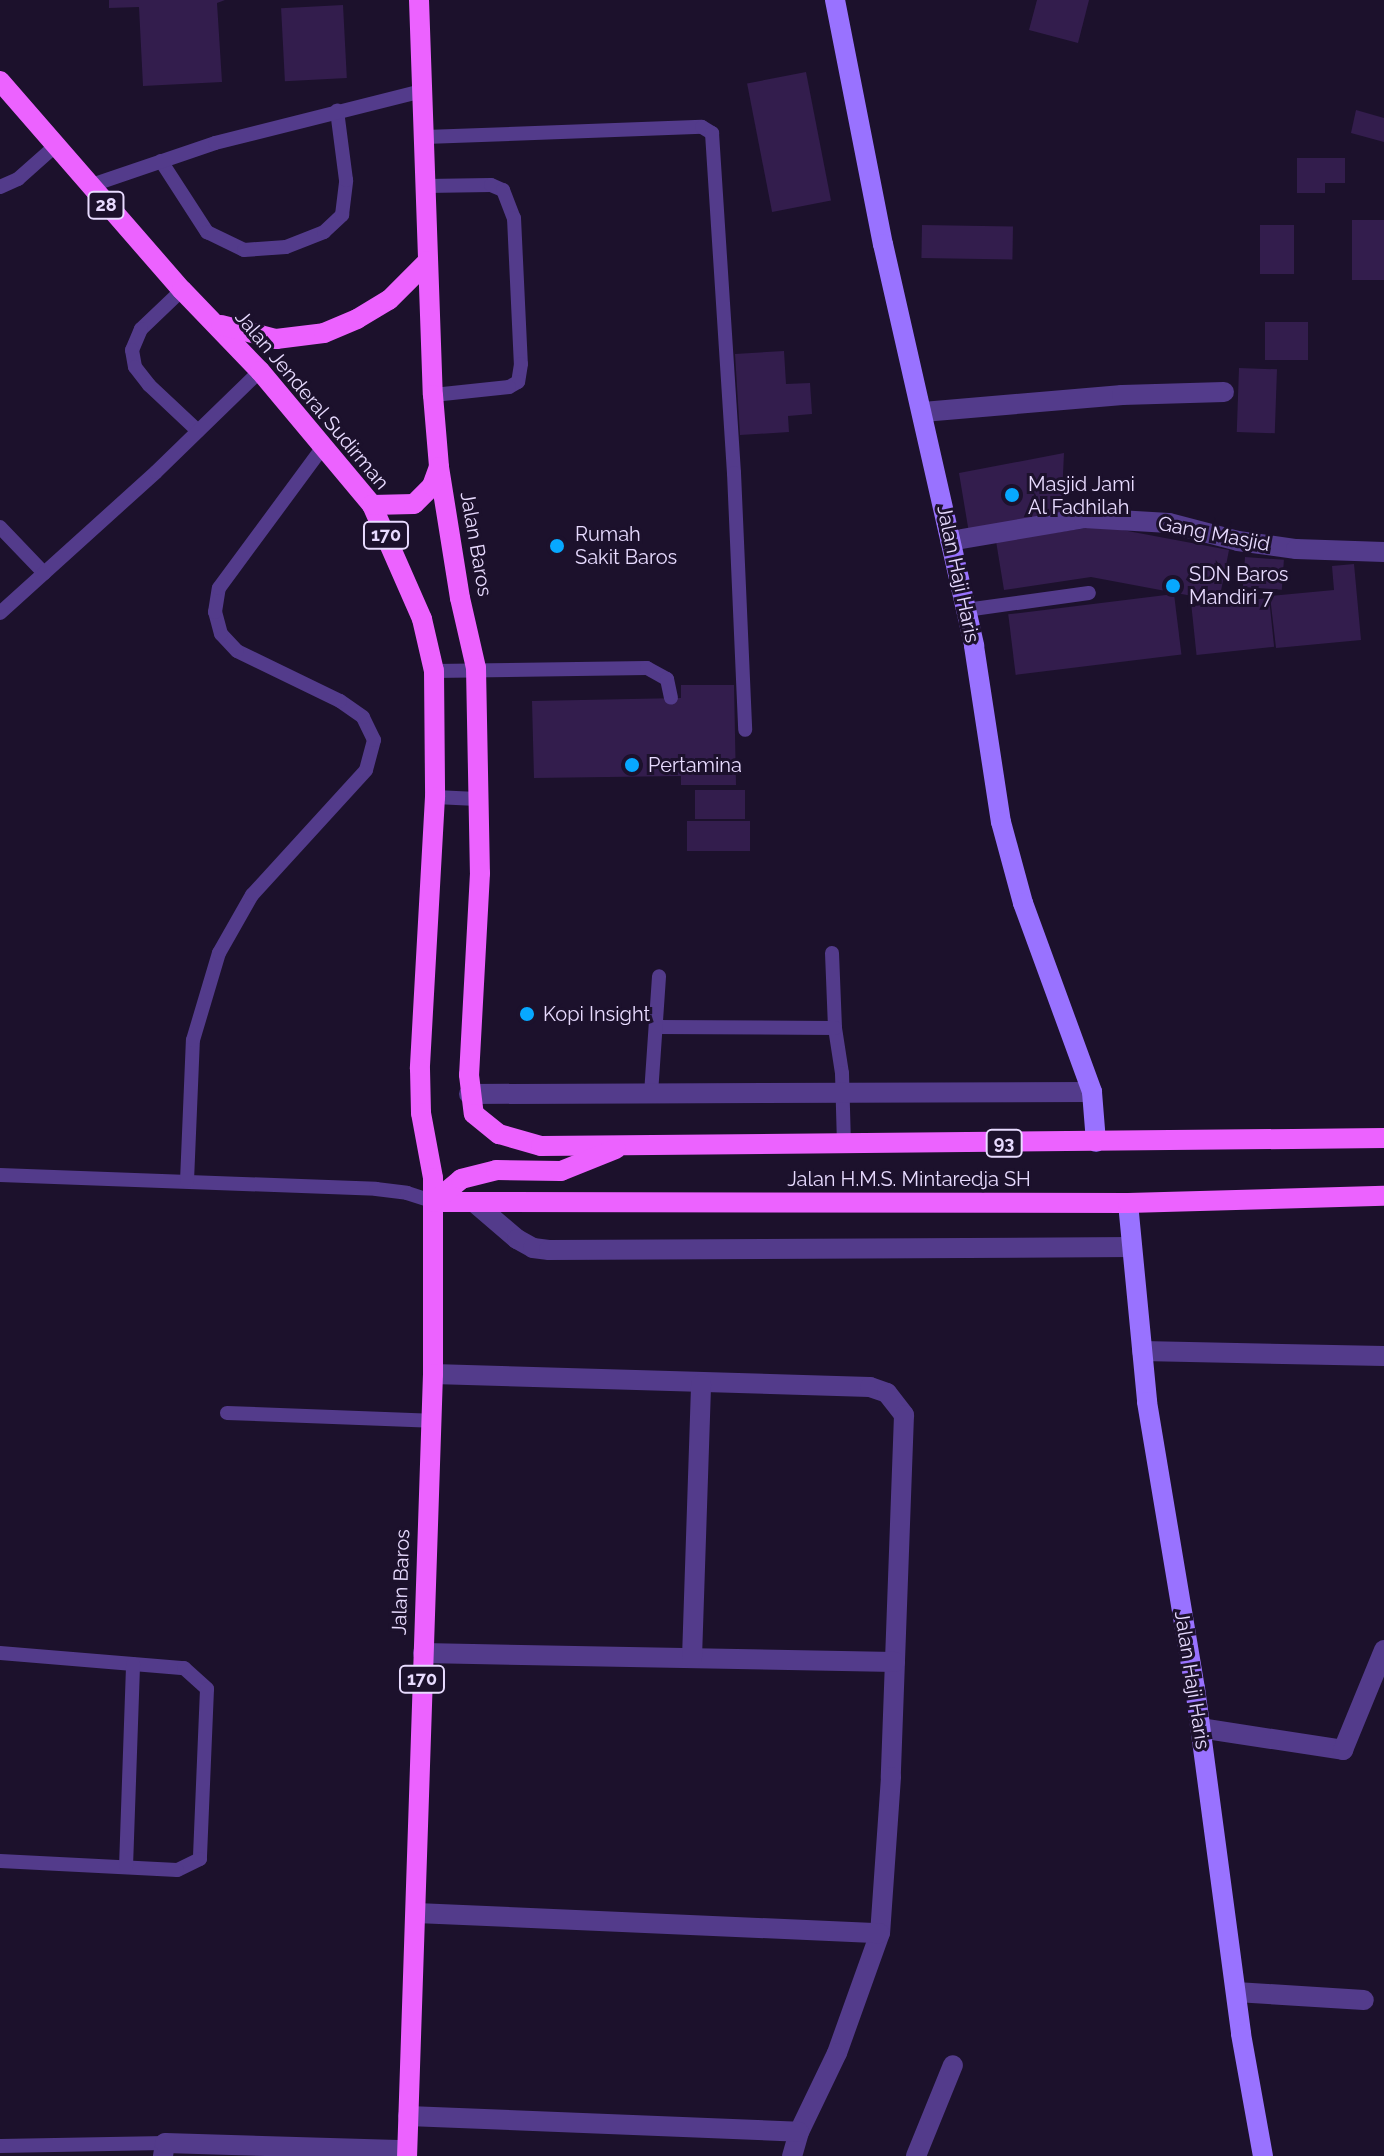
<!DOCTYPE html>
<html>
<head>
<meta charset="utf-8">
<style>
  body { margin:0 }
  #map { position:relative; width:1384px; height:2156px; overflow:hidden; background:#1c112c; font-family:Raleway,sans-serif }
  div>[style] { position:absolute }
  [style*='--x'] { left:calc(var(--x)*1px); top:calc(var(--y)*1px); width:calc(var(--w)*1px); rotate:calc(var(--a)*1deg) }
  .building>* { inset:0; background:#331d4d; transform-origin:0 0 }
  .lane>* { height:14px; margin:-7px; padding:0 7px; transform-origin:7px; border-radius:7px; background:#533b8b }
  .street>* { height:20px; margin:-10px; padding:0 10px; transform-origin:10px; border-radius:10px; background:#533b8b }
  .secondary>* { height:20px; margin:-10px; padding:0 10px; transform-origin:10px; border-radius:10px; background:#9972ff }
  .primary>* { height:20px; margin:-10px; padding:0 10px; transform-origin:10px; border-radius:10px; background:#ec62ff }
  .dots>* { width:22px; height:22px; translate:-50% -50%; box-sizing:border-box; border:4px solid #1c112c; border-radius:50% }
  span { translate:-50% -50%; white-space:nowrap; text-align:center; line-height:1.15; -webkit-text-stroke:6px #1c112c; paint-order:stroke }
  .shield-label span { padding:2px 6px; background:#1c112c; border:2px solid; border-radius:6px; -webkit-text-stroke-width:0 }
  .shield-label { font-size:18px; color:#e8dbff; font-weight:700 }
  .street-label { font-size:20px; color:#e8dbff }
  .poi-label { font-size:20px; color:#e8dbff }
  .left { translate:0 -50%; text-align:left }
</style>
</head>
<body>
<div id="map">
  <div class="building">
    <i style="clip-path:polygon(109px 0,225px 0,217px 3px,222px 82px,143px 86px,139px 7px,109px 8px)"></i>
    <i style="clip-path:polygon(1037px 0,1089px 0,1078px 43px,1029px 30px)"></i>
    <i style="left:343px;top:5px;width:73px;height:62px;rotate:87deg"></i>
    <i style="left:806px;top:72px;width:131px;height:60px;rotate:79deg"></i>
    <i style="clip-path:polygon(1356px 110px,1384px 118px,1384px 142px,1351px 133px)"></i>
    <i style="clip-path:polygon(1297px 158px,1345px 158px,1345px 183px,1325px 183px,1325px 193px,1297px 193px)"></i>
    <i style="left:1384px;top:220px;width:60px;height:32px;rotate:90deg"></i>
    <i style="left:922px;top:225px;width:91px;height:33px;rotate:1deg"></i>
    <i style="left:1260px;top:225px;width:34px;height:49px"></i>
    <i style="left:1265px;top:322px;width:43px;height:38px"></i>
    <i style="clip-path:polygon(784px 351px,786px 384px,810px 383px,812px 414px,788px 416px,789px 432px,740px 435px,735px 354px)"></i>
    <i style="left:1239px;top:368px;width:38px;height:64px;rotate:2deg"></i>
    <i style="clip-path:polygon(1064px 453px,1061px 516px,969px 533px,959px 473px)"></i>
    <i style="clip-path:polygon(1101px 526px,1229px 550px,1219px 601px,1091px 577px,1004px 590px,996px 541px)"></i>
    <i style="left:1245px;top:557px;width:39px;height:30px;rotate:4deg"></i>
    <i style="clip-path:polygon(1354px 564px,1361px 640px,1276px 648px,1270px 596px,1334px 590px,1332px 566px)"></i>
    <i style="left:1174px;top:594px;width:61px;height:167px;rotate:83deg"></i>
    <i style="left:1269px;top:598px;width:49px;height:78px;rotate:84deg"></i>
    <i style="clip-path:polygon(681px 685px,734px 685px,736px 785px,681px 785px,681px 776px,534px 778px,532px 701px,681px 698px)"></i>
    <i style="left:695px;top:790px;width:50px;height:29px"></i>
    <i style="left:750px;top:821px;width:30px;height:63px;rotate:90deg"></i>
  </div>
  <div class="lane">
    <i style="--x:425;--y:137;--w:277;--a:-2.1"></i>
    <i style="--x:702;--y:127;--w:12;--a:31"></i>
    <i style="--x:712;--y:133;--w:341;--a:86.3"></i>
    <i style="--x:734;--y:473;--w:257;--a:87.5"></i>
    <i style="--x:161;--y:161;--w:85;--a:57.1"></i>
    <i style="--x:207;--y:232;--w:41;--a:25.9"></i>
    <i style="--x:244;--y:250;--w:42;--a:-4.1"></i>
    <i style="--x:286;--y:247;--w:41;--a:-21.5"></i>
    <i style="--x:324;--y:232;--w:25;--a:-43"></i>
    <i style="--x:342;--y:215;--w:35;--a:-83"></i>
    <i style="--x:346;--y:180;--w:70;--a:-97.4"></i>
    <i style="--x:89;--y:186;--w:133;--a:-18.8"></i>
    <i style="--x:215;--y:143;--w:213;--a:-14.1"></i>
    <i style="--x:426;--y:186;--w:65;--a:-0.9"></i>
    <i style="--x:491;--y:185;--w:13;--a:23"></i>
    <i style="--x:503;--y:190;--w:30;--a:69"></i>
    <i style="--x:514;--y:218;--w:146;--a:87.3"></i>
    <i style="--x:521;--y:364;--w:18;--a:99"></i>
    <i style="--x:518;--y:382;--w:10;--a:151"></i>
    <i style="--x:509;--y:387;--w:76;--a:174"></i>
    <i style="--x:0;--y:187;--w:20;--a:-24"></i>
    <i style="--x:18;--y:179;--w:48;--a:-41.6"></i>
    <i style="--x:182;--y:290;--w:57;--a:136.4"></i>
    <i style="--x:141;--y:329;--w:23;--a:113"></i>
    <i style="--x:132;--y:350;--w:17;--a:80"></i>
    <i style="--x:135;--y:367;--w:23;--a:52"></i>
    <i style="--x:149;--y:385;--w:67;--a:43.2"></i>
    <i style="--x:0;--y:527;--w:64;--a:46.3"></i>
    <i style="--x:966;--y:610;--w:124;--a:-7.9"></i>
    <i style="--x:0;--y:613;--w:210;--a:-42.1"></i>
    <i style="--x:156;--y:472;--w:145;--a:-44.2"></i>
    <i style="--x:434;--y:671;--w:213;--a:-0.8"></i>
    <i style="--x:647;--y:668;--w:23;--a:29"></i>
    <i style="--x:667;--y:679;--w:19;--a:78"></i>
    <i style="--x:435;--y:797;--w:42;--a:2.7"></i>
    <i style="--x:832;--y:953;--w:75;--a:87.7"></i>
    <i style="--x:835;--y:1028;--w:46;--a:81.2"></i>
    <i style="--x:842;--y:1073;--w:71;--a:88.4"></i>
    <i style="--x:656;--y:1027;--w:179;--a:0.3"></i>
    <i style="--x:651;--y:1094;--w:118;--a:-86.1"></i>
    <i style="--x:0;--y:1175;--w:376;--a:2.1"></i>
    <i style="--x:376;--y:1189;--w:31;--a:7"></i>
    <i style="--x:407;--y:1193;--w:28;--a:18"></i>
    <i style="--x:187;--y:1181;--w:141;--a:-87.6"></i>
    <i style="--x:193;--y:1040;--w:91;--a:-73.4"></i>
    <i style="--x:219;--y:953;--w:67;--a:-60.4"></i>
    <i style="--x:252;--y:895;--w:169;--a:-47.6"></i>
    <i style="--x:366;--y:770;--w:31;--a:-75"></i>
    <i style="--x:374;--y:740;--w:25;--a:-116"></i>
    <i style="--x:363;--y:717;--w:28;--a:-145"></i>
    <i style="--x:340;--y:701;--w:114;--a:-154.1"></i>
    <i style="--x:237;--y:651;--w:23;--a:-133"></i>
    <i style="--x:221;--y:634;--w:23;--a:-105"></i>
    <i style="--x:215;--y:612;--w:24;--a:-81"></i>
    <i style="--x:219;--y:588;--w:175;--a:-53.6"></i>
    <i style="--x:227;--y:1413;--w:204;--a:2.2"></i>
    <i style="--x:0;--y:1653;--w:185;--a:4.7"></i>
    <i style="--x:184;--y:1668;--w:31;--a:42"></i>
    <i style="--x:207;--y:1689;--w:170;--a:92.4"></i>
    <i style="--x:200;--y:1859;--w:25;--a:154"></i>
    <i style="--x:177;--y:1870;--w:177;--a:-177.1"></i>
    <i style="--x:126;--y:1867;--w:203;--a:-88"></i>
    <i style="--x:0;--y:2146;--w:165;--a:-1"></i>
  </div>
  <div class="street">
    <i style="--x:923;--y:412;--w:200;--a:-4.9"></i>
    <i style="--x:1122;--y:395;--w:102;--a:-1.7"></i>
    <i style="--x:950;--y:541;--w:136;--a:-9.7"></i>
    <i style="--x:1084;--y:518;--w:85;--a:3.4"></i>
    <i style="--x:1169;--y:523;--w:71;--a:14.6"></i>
    <i style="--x:1238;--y:541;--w:59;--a:7.9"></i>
    <i style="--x:1296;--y:549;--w:88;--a:2"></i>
    <i style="--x:469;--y:1094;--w:623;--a:-0.18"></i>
    <i style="--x:476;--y:1204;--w:54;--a:40.5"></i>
    <i style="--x:517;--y:1239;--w:18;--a:29"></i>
    <i style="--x:533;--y:1248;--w:16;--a:7"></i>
    <i style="--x:549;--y:1250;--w:583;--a:-0.29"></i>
    <i style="--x:1142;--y:1351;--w:242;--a:1.2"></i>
    <i style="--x:433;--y:1374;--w:437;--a:1.7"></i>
    <i style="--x:870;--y:1387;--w:18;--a:19"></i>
    <i style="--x:887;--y:1393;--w:28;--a:52"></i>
    <i style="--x:904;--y:1415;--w:362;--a:92.1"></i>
    <i style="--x:891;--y:1777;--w:156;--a:94"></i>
    <i style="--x:880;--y:1933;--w:127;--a:109.7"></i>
    <i style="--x:837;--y:2053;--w:88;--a:115.7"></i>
    <i style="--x:799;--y:2132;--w:25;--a:106"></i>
    <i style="--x:423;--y:1653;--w:472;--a:1.1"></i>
    <i style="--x:692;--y:1658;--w:274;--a:-88.1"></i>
    <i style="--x:1200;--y:1728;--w:145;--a:8.7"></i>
    <i style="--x:1343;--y:1750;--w:108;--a:-67.7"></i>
    <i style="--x:416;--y:1913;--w:464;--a:2.5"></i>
    <i style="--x:1236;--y:1992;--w:128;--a:3.6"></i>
    <i style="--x:408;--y:2116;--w:391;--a:2.3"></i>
    <i style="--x:163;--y:2156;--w:13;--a:-81"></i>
    <i style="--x:165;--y:2143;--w:242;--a:1.7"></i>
    <i style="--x:916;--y:2156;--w:98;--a:-67.9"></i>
  </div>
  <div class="secondary">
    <i style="--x:835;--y:0;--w:249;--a:78.9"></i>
    <i style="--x:883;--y:244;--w:412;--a:77.2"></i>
    <i style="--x:974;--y:646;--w:178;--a:81.3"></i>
    <i style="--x:1001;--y:822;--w:84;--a:74.8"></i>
    <i style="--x:1023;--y:903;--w:201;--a:69.9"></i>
    <i style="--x:1092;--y:1092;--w:50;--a:85.4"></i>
    <i style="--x:1128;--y:1203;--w:200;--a:84.5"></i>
    <i style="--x:1147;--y:1402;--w:290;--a:80.5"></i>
    <i style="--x:1195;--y:1688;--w:349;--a:82.4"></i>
    <i style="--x:1241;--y:2034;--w:124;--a:79.8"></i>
  </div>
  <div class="primary">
    <i style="--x:419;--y:0;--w:395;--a:88"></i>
    <i style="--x:433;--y:395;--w:72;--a:85.2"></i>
    <i style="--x:439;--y:467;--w:133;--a:80.9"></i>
    <i style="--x:460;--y:598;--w:72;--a:77.1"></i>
    <i style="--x:476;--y:668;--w:205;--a:88.9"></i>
    <i style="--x:480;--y:873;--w:202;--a:93.1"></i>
    <i style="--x:469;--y:1075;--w:39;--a:83"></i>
    <i style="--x:474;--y:1114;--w:32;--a:39"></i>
    <i style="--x:499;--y:1134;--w:44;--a:15.9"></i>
    <i style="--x:541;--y:1146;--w:843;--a:-0.54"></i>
    <i style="--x:0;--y:81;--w:277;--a:49"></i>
    <i style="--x:182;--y:290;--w:112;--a:46.1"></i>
    <i style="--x:260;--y:371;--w:175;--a:50.1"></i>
    <i style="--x:372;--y:505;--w:124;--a:66.3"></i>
    <i style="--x:422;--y:619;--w:53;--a:77"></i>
    <i style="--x:434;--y:671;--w:126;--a:89.5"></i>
    <i style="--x:435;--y:797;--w:272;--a:93.2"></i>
    <i style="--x:420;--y:1069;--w:44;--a:88.7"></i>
    <i style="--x:421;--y:1113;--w:66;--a:79.5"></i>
    <i style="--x:433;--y:1178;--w:196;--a:90"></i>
    <i style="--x:433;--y:1374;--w:782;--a:91.9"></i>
    <i style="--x:221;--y:325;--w:57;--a:14.3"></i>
    <i style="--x:276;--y:339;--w:48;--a:-7.1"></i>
    <i style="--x:324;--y:333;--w:36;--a:-23"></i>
    <i style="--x:357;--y:319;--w:37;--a:-31"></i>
    <i style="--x:389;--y:300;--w:55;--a:-45"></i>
    <i style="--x:372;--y:505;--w:42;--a:-1.4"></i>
    <i style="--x:414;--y:504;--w:25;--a:-45"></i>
    <i style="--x:432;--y:486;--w:20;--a:-70"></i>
    <i style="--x:434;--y:1202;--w:694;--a:0.08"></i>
    <i style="--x:1128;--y:1203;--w:256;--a:-1.6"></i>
    <i style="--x:434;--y:1202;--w:35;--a:-40"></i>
    <i style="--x:461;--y:1179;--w:36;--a:-14"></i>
    <i style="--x:496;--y:1170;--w:65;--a:0.9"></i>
    <i style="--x:561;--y:1171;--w:59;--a:-21.8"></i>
  </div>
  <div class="dots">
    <i style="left:1012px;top:495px;background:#07a8ff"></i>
    <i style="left:557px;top:546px;background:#07a8ff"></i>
    <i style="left:1173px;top:586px;background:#07a8ff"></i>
    <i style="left:632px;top:765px;background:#07a8ff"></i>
    <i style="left:527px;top:1014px;background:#07a8ff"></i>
  </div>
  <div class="shield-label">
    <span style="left:106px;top:205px">28</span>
    <span style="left:386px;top:535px">170</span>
    <span style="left:1004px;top:1143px">93</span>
    <span style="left:422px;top:1679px">170</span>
  </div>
  <div class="street-label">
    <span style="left:312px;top:400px;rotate:50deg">Jalan Jenderal Sudirman</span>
    <span style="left:1214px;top:534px;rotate:11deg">Gang Masjid</span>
    <span style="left:476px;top:544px;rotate:80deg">Jalan Baros</span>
    <span style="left:958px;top:574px;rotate:78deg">Jalan Haji Haris</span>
    <span style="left:909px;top:1179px">Jalan H.M.S. Mintaredja SH</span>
    <span style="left:401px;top:1582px;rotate:-88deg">Jalan Baros</span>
    <span style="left:1192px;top:1680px;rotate:81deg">Jalan Haji Haris</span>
  </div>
  <div class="poi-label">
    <span class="left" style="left:1028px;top:496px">Masjid Jami<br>Al Fadhilah</span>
    <span class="left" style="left:575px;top:546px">Rumah<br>Sakit Baros</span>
    <span class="left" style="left:1189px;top:586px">SDN Baros<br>Mandiri 7</span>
    <span class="left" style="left:648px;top:765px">Pertamina</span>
    <span class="left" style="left:543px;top:1014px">Kopi Insight</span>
  </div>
</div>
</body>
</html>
